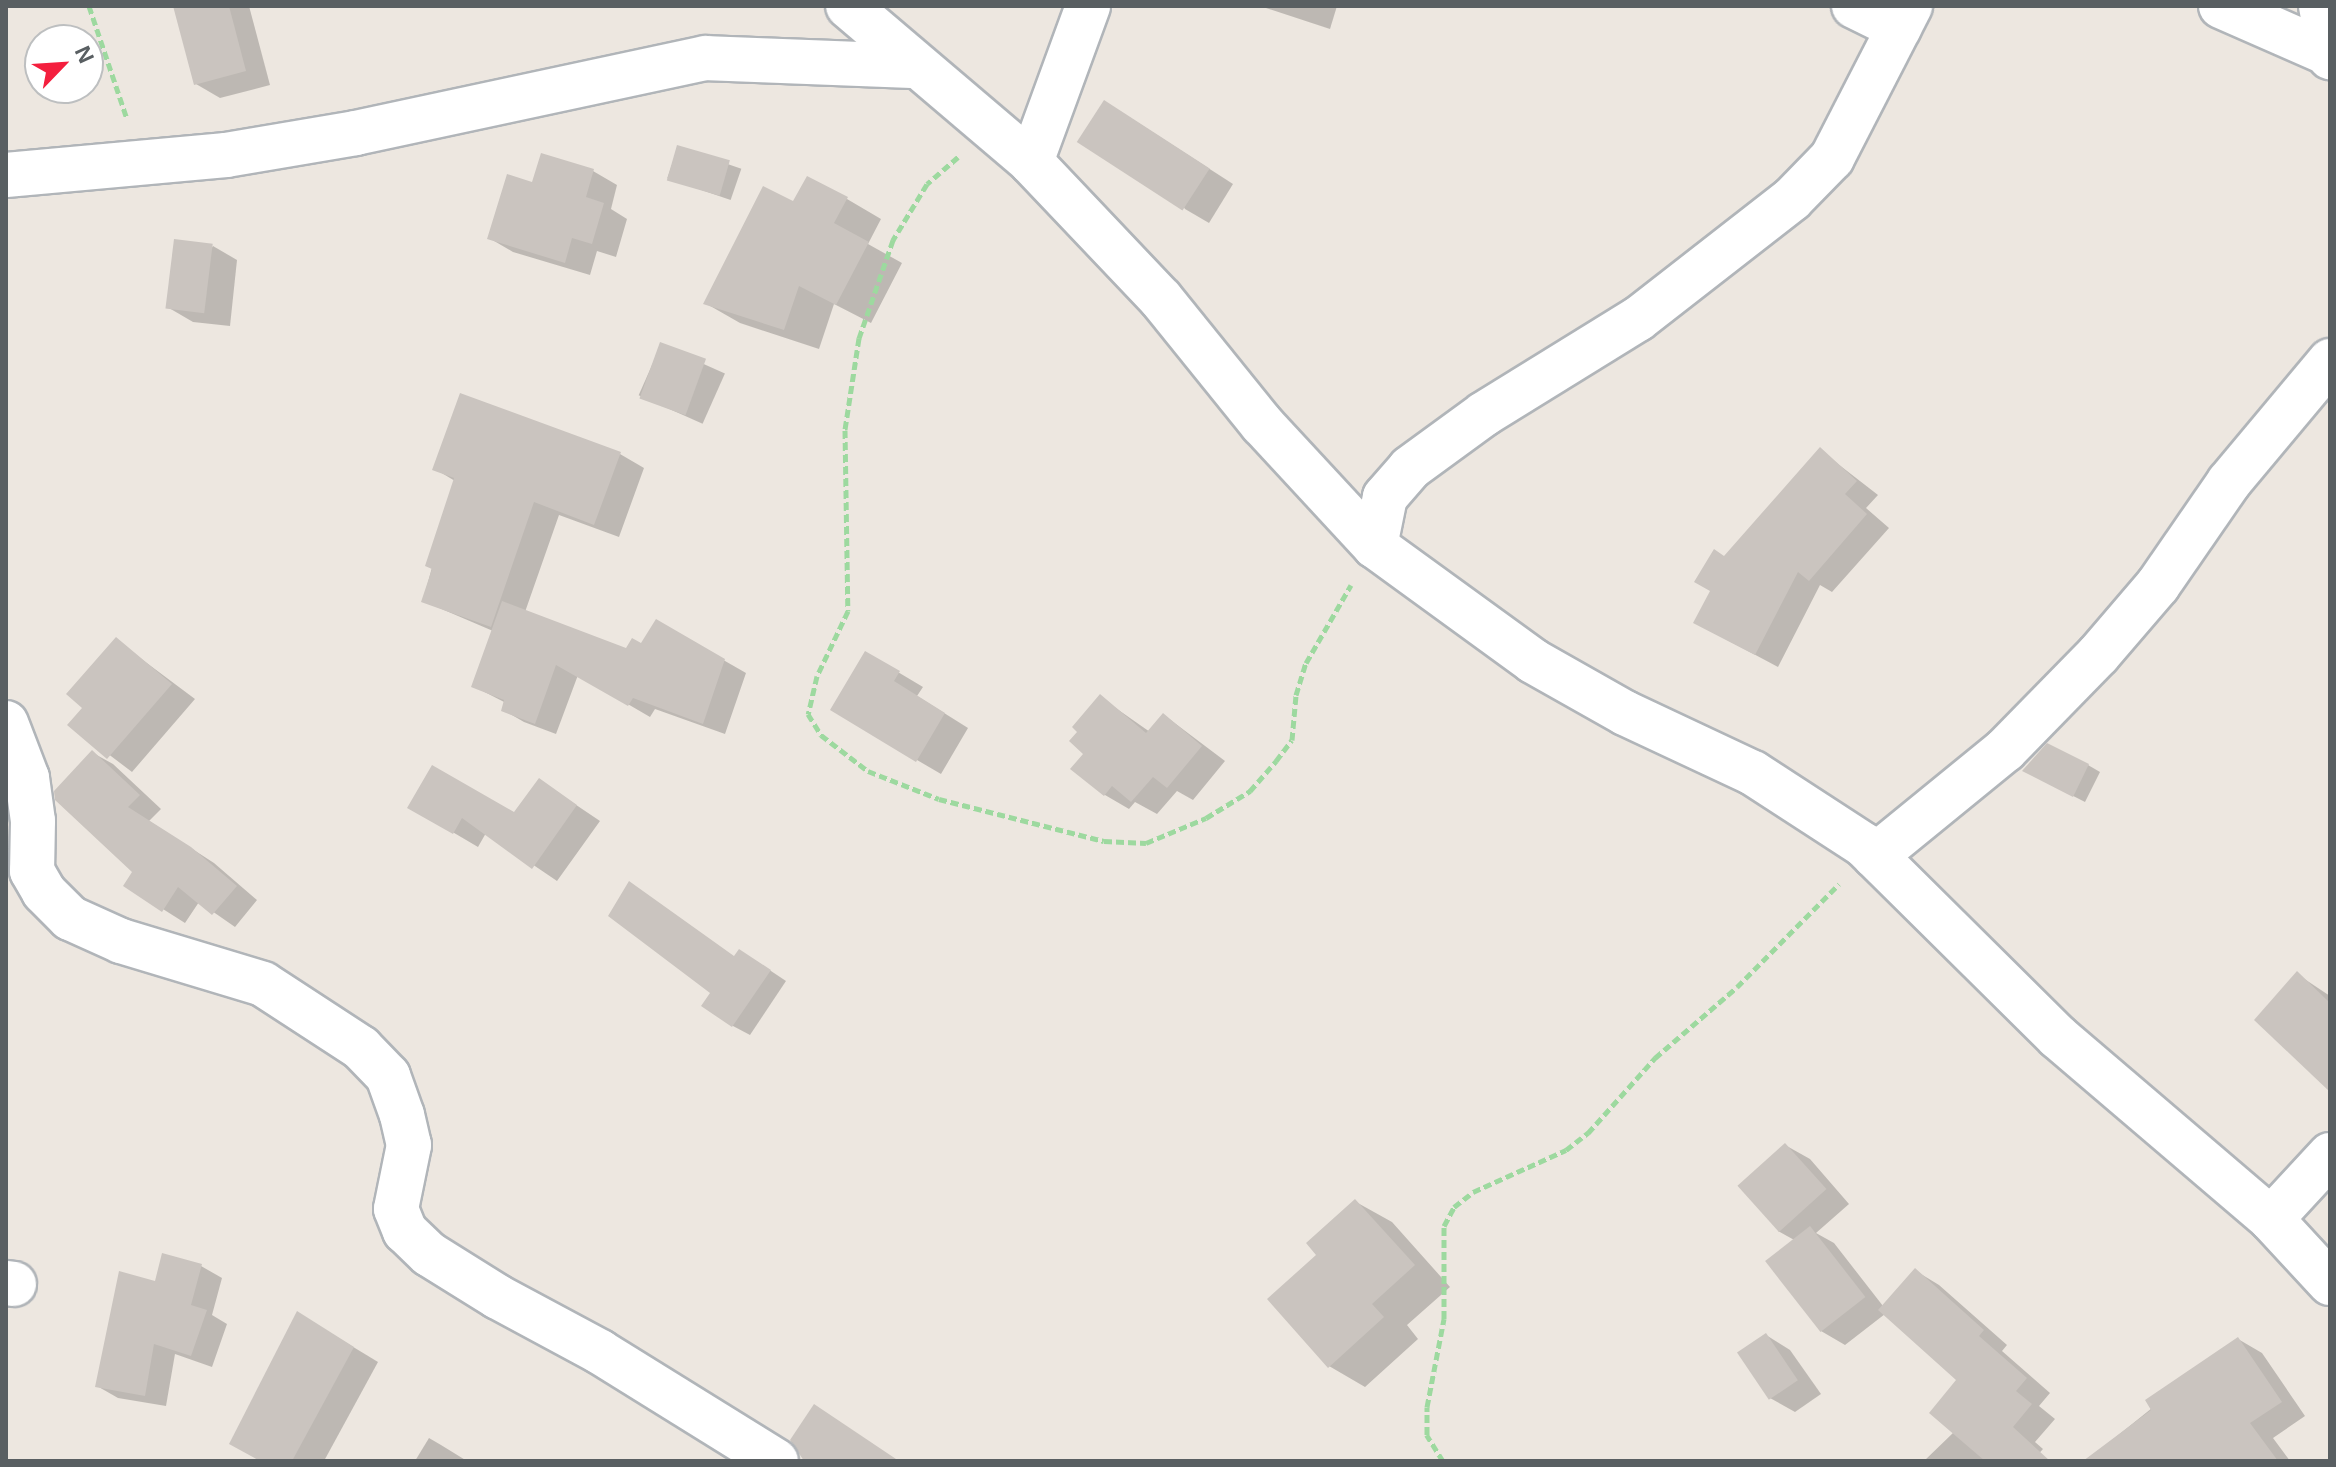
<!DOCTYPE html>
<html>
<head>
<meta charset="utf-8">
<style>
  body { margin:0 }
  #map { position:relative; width:2336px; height:1467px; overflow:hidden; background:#ede7e0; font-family:Helvetica,sans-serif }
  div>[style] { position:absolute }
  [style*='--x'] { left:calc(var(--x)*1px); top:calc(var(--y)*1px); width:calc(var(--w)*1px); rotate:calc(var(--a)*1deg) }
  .shadow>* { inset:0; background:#0003; transform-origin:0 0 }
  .building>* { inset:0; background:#cac4bf; transform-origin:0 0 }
  .path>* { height:5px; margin-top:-2.5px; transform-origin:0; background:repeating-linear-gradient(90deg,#9dd99f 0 8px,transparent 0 12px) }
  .roads { filter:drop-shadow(2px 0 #b1b5b9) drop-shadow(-2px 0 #b1b5b9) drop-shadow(0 2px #b1b5b9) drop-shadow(0 -2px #b1b5b9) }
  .street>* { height:44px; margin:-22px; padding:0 22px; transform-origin:22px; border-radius:22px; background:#fff }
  span { translate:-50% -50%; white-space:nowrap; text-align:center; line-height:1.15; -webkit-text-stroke:6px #fff; paint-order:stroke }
  .frame { position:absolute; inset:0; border:8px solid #595f62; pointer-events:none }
  .north { position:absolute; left:24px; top:24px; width:80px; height:80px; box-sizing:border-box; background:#fff; border:2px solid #bdbfc0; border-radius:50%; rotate:65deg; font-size:22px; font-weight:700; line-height:32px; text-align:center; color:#595f62 }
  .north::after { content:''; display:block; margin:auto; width:28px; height:36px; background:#f41f3e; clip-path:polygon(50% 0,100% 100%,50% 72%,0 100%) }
</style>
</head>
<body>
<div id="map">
  <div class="shadow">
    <i style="clip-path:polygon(175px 6px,249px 6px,270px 85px,220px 98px,196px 84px)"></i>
    <i style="clip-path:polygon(1260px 6px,1337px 6px,1330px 29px)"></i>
    <i style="clip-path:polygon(1129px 117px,1233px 184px,1209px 223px,1185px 209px)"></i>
    <i style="left:678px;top:147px;width:67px;height:33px;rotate:19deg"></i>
    <i style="clip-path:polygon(593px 171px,617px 185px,611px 209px,627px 219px,616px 257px,597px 251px,590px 275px,513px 252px,489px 238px,534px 184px)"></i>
    <i style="clip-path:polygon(847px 199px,881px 219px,868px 244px,902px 263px,871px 323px,834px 304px,819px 349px,740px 323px,705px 303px,794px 204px)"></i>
    <i style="clip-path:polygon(213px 246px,237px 260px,230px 326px,193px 322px,169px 308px)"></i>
    <i style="left:661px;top:345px;width:70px;height:55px;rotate:24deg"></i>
    <i style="clip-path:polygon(1820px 450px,1878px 495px,1866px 508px,1889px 528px,1832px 592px,1820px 585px,1778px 667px,1718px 635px,1725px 558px)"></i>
    <i style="clip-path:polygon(620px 454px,644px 468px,619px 537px,559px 515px,525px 612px,627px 650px,642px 645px,657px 622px,746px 673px,725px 734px,655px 709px,650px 717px,578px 675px,556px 734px,524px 722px,503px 710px,506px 703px,473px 686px,493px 631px,423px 601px,455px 481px,435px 469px)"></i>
    <i style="clip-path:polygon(116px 640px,195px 699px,132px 772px,70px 725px,85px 708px)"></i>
    <i style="clip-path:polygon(866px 653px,923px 687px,917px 696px,968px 728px,941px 774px,917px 760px)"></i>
    <i style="clip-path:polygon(1100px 697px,1150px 732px,1164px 715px,1225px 761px,1193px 800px,1177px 791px,1157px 814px,1135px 802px,1129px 809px,1105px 795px,1086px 753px)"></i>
    <i style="clip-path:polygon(93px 753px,113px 764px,161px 809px,149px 821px,214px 863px,257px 900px,235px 927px,199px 902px,185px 923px,125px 885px,134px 872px)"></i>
    <i style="clip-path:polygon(2088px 765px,2100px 772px,2085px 802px,2036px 777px)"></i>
    <i style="clip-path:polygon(539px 780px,600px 821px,557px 881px,486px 833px,478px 847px,410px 807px,514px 815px)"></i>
    <i style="clip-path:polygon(736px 957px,756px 961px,786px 981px,750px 1035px,733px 1026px,712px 992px)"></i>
    <i style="clip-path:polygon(2297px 974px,2330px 996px,2330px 1089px)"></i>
    <i style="clip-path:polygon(1785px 1145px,1810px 1159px,1849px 1204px,1816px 1233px,1834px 1243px,1883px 1306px,1916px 1271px,1939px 1285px,2007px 1345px,2002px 1351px,2050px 1393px,2039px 1406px,2055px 1419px,2035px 1442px,2043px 1449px,2032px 1461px,1924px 1461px,1954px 1432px,1959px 1380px,1885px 1314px,1845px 1345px,1821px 1331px,1796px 1241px,1778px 1231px)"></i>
    <i style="clip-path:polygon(1356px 1202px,1392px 1222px,1450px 1287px,1407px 1325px,1418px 1339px,1365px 1387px,1329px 1366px,1319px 1255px)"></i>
    <i style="clip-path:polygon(201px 1266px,222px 1278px,212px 1315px,227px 1324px,212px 1367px,175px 1354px,166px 1406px,118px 1398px,97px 1386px,156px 1284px)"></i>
    <i style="clip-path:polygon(322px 1328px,378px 1362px,324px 1461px,262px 1461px)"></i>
    <i style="clip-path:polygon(1766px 1335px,1790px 1350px,1821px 1394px,1795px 1412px,1770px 1398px)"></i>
    <i style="clip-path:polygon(2238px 1339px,2262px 1353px,2305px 1416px,2273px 1438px,2290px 1461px,2086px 1461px)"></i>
    <i style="clip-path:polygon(429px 1438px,441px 1445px,467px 1461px,415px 1461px)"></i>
  </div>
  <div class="building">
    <i style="clip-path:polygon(173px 6px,229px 6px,246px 71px,194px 85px)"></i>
    <i style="left:1104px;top:100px;width:126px;height:50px;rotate:33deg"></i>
    <i style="left:677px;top:145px;width:55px;height:37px;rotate:16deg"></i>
    <i style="clip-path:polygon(541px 153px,594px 169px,586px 197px,604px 203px,592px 244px,572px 238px,565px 263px,487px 239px,507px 174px,532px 182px)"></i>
    <i style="clip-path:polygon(807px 176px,848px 197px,834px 223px,869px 242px,836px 305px,799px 286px,784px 330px,703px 304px,763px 186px,793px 201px)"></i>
    <i style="left:174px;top:239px;width:39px;height:70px;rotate:7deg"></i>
    <i style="left:660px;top:342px;width:49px;height:60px;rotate:20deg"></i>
    <i style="clip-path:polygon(460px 393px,621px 452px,594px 525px,534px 502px,491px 627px,421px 602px,432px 569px,425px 566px,454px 478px,432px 470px)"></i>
    <i style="clip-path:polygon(1820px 447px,1857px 481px,1845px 494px,1867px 514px,1809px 581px,1798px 572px,1755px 655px,1693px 623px,1710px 591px,1694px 582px,1714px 549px,1724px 556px)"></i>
    <i style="clip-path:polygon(502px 601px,626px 648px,632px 638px,641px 643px,656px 619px,725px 659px,703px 724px,633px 698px,628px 706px,556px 665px,535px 724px,501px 711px,504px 700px,471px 687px)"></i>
    <i style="clip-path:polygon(116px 637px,172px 684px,107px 759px,67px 725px,82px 708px,66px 694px)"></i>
    <i style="clip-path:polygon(865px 651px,900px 671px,894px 681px,945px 713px,916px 762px,830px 710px)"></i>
    <i style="clip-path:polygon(1100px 694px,1146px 733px,1163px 713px,1202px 746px,1167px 788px,1153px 777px,1131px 802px,1112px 786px,1104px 796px,1070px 769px,1083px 754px,1069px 741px,1077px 732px,1072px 727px)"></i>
    <i style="clip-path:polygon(2047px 743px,2089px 764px,2073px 797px,2022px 771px)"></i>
    <i style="clip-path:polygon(92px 750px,140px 795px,128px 807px,191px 847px,237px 886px,212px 915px,178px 887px,162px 912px,123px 886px,132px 872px,55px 800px,54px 791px)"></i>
    <i style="clip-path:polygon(432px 765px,514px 812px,539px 778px,577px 805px,532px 869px,462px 818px,453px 834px,407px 808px)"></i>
    <i style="clip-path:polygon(629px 881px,734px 956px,739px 949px,771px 970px,732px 1027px,701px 1006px,710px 993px,608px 916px)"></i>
    <i style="clip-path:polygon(2297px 971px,2330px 1003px,2330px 1092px,2254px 1020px)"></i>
    <i style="left:1785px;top:1143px;width:62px;height:64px;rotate:48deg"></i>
    <i style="clip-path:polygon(1355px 1199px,1415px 1265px,1372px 1304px,1384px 1317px,1328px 1368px,1267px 1299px,1316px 1255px,1306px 1243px)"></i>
    <i style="left:1810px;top:1226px;width:90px;height:57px;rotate:52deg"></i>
    <i style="clip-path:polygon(162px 1253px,202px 1264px,191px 1305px,207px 1310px,191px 1356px,154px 1344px,145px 1396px,95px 1387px,119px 1271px,155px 1281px)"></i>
    <i style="clip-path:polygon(1915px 1268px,1984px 1330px,1979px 1336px,2027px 1378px,2016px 1391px,2032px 1404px,2013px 1427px,2050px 1461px,1985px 1461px,1929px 1413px,1956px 1380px,1878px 1310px)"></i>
    <i style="clip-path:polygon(297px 1311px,354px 1347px,292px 1461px,260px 1461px,229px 1444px)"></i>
    <i style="left:1766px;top:1333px;width:57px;height:35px;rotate:56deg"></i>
    <i style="clip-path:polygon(2238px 1337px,2282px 1402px,2250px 1423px,2278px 1461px,2083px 1461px,2151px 1410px,2145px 1400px)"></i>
    <i style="clip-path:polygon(814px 1404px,899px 1461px,804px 1461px,790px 1440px)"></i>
  </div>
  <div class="path">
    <i style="--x:89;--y:6;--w:119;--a:71.4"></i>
    <i style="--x:958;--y:157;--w:41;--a:138.9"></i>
    <i style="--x:927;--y:184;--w:66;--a:121.3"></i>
    <i style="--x:893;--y:240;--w:104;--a:109.1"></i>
    <i style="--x:859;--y:338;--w:93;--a:98.7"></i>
    <i style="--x:845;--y:430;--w:181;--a:89.1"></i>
    <i style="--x:848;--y:611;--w:72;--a:115.5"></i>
    <i style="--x:817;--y:676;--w:39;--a:103"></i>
    <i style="--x:808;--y:714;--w:25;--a:58"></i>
    <i style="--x:821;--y:735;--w:59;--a:37.5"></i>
    <i style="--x:868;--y:771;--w:76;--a:21.5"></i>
    <i style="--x:939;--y:799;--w:170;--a:14.3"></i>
    <i style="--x:1104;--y:841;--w:42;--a:2.7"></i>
    <i style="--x:1146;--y:843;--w:65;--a:-22.6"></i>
    <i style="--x:1206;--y:818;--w:52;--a:-31.5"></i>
    <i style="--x:1250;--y:791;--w:40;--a:-49"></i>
    <i style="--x:1276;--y:761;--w:26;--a:-53"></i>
    <i style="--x:1292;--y:740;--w:45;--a:-84.9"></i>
    <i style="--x:1296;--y:695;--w:34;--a:-73"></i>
    <i style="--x:1306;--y:663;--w:90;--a:-60"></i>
    <i style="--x:1443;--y:1461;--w:31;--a:-122"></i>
    <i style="--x:1427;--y:1435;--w:28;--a:-90"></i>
    <i style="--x:1427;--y:1407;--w:90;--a:-79.1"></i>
    <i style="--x:1444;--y:1319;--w:93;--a:-90"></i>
    <i style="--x:1444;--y:1226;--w:21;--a:-62"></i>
    <i style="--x:1454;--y:1207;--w:24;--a:-38"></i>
    <i style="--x:1473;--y:1192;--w:102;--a:-24.3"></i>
    <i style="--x:1566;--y:1150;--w:28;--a:-38"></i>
    <i style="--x:1588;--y:1133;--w:101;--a:-48.2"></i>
    <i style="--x:1655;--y:1058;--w:108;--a:-40.9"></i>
    <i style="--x:1737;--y:987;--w:145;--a:-45.3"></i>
  </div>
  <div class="roads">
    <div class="street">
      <i style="--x:848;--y:6;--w:240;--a:40.4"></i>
      <i style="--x:1031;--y:162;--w:189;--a:46.5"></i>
      <i style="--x:1161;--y:299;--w:161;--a:51.1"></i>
      <i style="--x:1262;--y:424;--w:166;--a:47.2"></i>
      <i style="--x:1375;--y:546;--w:195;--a:36"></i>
      <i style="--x:1533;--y:661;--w:106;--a:29.5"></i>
      <i style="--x:1625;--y:713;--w:141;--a:25.1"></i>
      <i style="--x:1753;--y:773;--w:132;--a:33"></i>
      <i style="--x:1864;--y:845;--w:273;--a:44.7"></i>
      <i style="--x:2058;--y:1037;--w:280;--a:40.5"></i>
      <i style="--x:2271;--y:1219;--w:87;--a:47.3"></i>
      <i style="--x:1854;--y:6;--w:50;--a:26.1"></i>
      <i style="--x:2221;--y:6;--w:117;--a:23.7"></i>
      <i style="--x:2321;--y:6;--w:52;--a:80"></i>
      <i style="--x:1031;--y:162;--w:166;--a:-69.9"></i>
      <i style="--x:6;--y:175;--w:221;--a:-5.2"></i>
      <i style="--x:226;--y:155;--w:132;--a:-9.6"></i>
      <i style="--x:356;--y:133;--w:358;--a:-12.1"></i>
      <i style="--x:706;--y:58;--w:210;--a:2.2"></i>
      <i style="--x:1375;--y:546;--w:50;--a:-78.5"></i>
      <i style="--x:1385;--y:497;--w:38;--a:-49"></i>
      <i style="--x:1410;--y:468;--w:92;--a:-36.1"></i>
      <i style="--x:1484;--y:414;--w:181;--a:-31.7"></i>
      <i style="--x:1638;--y:319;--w:195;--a:-37.9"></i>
      <i style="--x:1792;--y:199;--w:57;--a:-45.7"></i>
      <i style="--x:1832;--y:158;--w:171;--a:-62.8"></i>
      <i style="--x:6;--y:723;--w:59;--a:69.1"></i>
      <i style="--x:27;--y:778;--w:43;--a:82.1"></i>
      <i style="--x:33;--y:821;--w:50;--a:91.1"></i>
      <i style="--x:32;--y:871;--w:24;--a:60"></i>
      <i style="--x:44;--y:892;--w:37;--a:45"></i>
      <i style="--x:70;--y:918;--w:56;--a:24.3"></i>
      <i style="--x:121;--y:941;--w:148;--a:16.8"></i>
      <i style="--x:263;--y:984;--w:117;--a:33.1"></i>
      <i style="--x:361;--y:1048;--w:39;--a:46"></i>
      <i style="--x:388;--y:1076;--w:41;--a:70.3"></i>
      <i style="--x:402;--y:1115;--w:31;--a:77"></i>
      <i style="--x:409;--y:1145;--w:65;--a:101.5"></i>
      <i style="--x:396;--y:1209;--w:24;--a:68"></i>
      <i style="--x:405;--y:1231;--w:33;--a:44"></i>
      <i style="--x:429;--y:1254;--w:81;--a:31.9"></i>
      <i style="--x:498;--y:1297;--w:116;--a:28.3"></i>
      <i style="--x:600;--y:1352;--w:207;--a:31.8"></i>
      <i style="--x:1875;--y:856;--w:168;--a:-39.2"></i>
      <i style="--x:2005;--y:750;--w:133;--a:-45.6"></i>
      <i style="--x:2098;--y:655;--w:92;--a:-49.4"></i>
      <i style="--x:2158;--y:585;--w:125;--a:-55.4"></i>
      <i style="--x:2229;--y:482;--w:158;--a:-50.1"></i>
      <i style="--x:2271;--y:1219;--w:87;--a:-47.3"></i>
      <i style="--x:6;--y:1283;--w:8;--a:7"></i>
    </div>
  </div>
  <div class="frame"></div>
  <div class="north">N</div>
</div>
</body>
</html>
